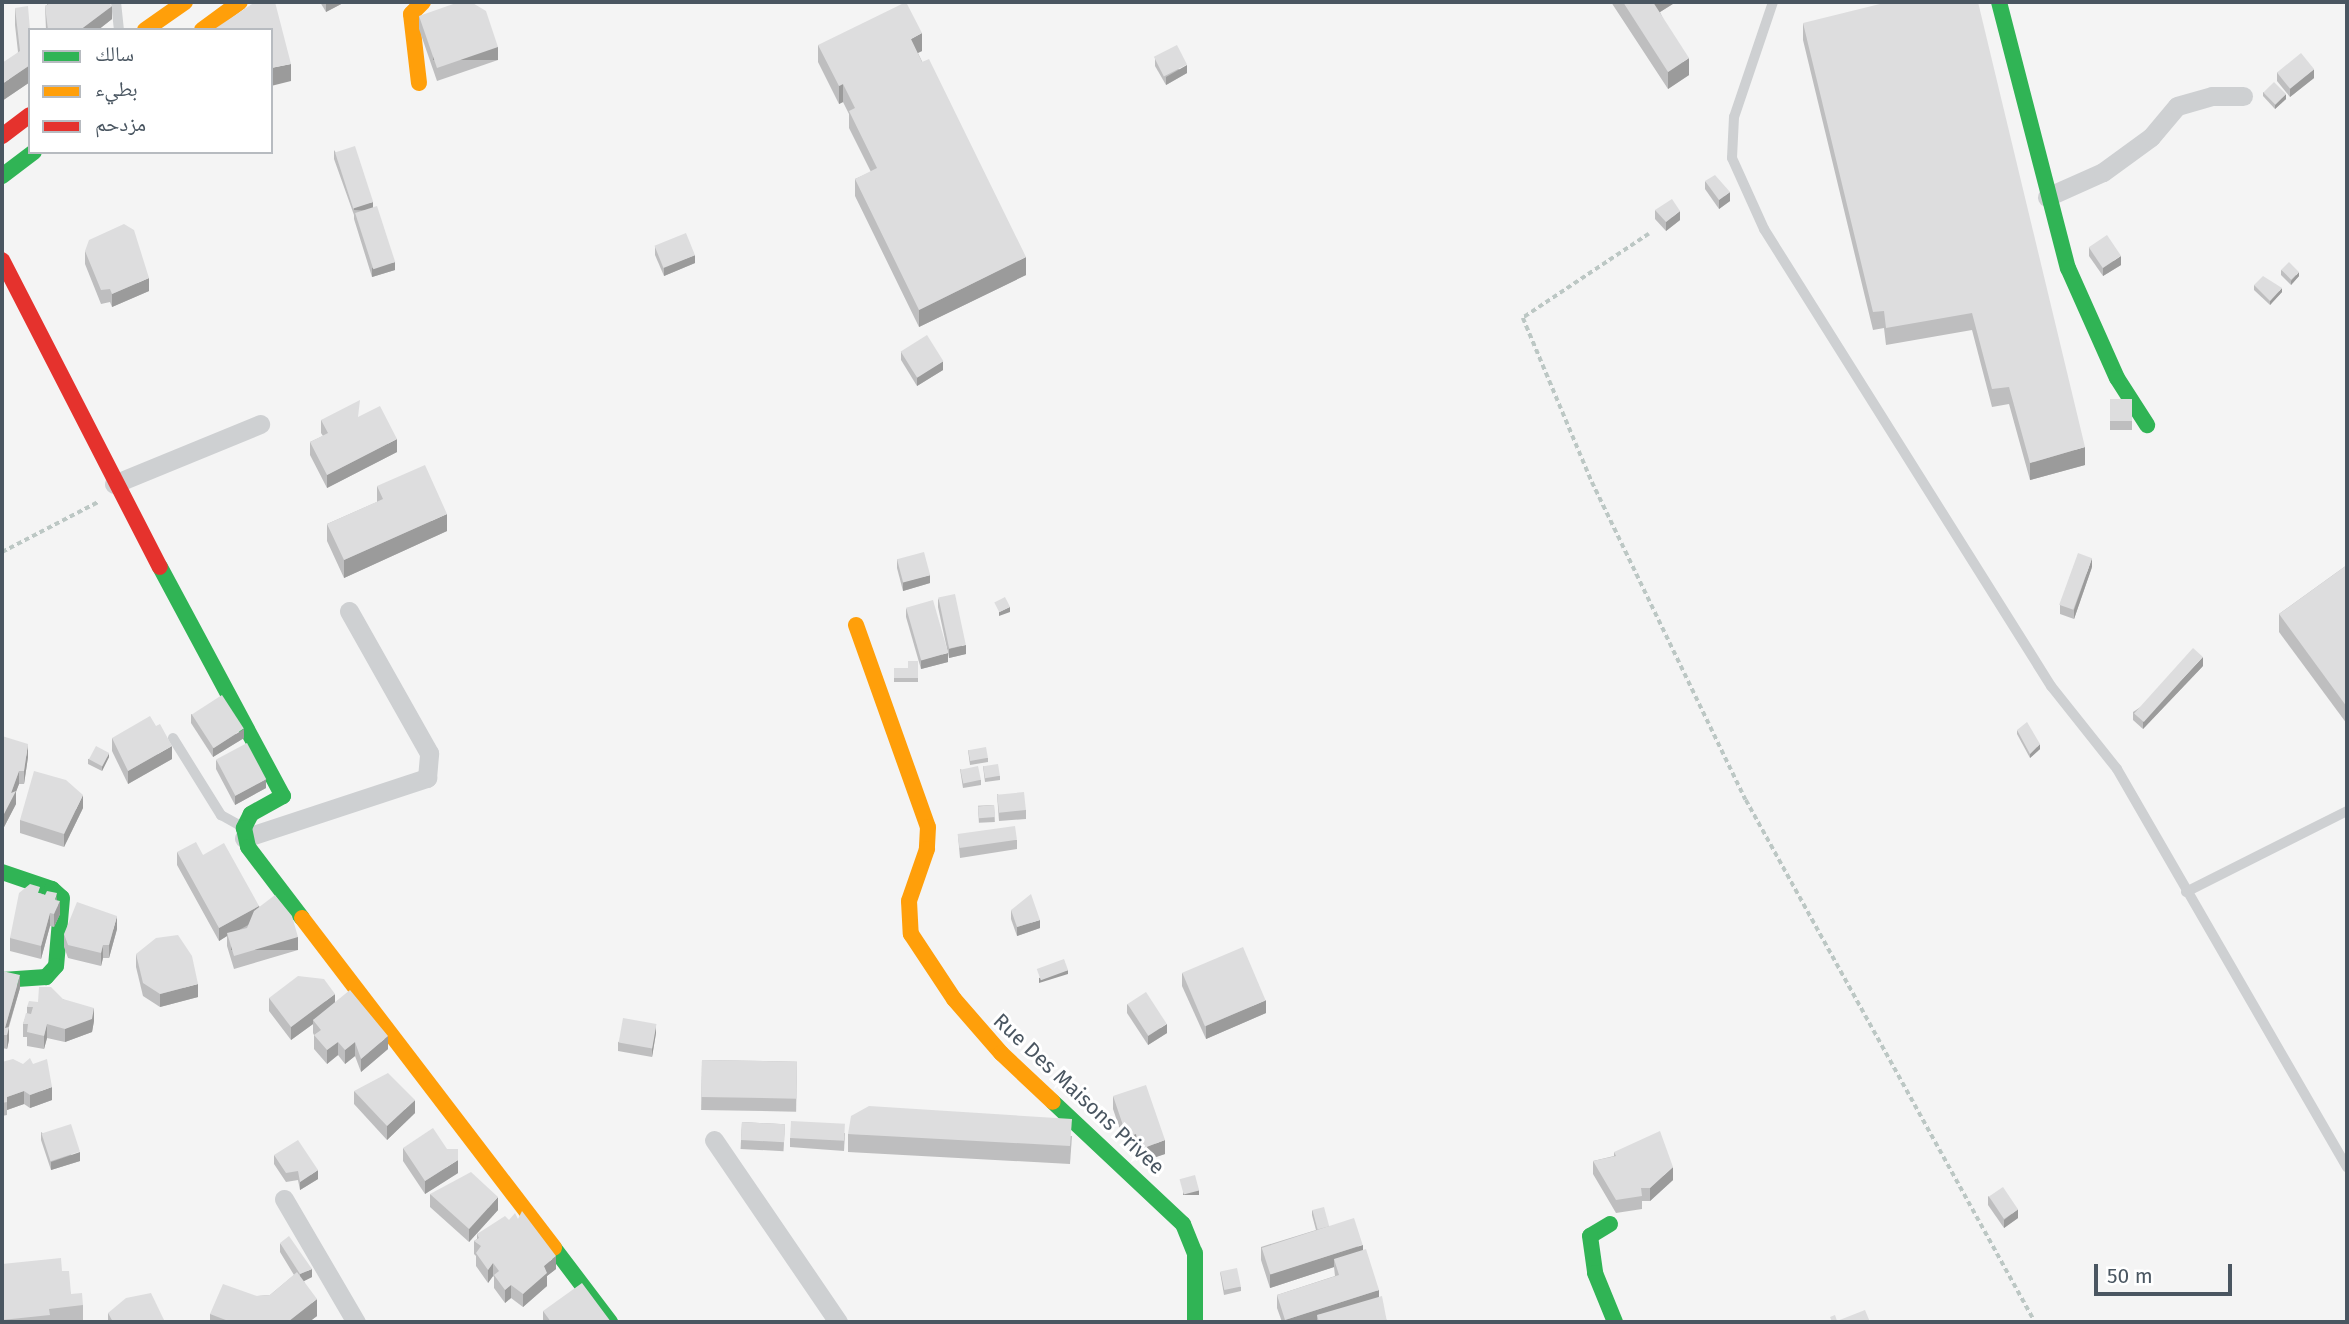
<!DOCTYPE html>
<html>
<head>
<meta charset="utf-8">
<style>
  body { margin:0 }
  #map { position:relative; width:2349px; height:1324px; overflow:hidden; background:#f4f4f4; font-family:"Fira Sans","Noto Naskh Arabic",sans-serif }
  div>[style] { position:absolute }
  [style*='--x'] { left:calc(var(--x)*1px); top:calc(var(--y)*1px); width:calc(var(--w)*1px); rotate:calc(var(--a)*1deg) }
  .path>* { height:3.5px; margin-top:-1.75px; transform-origin:0; background:repeating-linear-gradient(90deg,#bcc7c4 0 5px,transparent 0 8.5px) }
  .lane>* { height:10px; margin:-5px; padding:0 5px; transform-origin:5px; border-radius:5px; background:#ced0d2 }
  .street>* { height:19px; margin:-9.5px; padding:0 9.5px; transform-origin:9.5px; border-radius:9.5px; background:#ced0d2 }
  .fast>* { height:16px; margin:-8px; padding:0 8px; transform-origin:8px; border-radius:8px; background:#30b455 }
  .slow>* { height:16px; margin:-8px; padding:0 8px; transform-origin:8px; border-radius:8px; background:#ff9f0a }
  .jam>* { height:16px; margin:-8px; padding:0 8px; transform-origin:8px; border-radius:8px; background:#e5322d }
  .wall>* { inset:0; background:#bebebf; transform-origin:0 0 }
  .shaded-wall>* { inset:0; background:#9b9b9b; transform-origin:0 0 }
  .building>* { inset:0; background:#ddddde; transform-origin:0 0 }
  span { translate:-50% -50%; white-space:nowrap; text-align:center; line-height:1.15; -webkit-text-stroke:6px #fff; paint-order:stroke }
  .street-label { font-size:21px; color:#4a5661 }
  .frame { position:absolute; inset:0; border:4px solid #4a5661; pointer-events:none }
  .legend { position:absolute; left:28px; top:28px; width:245px; height:126px; box-sizing:border-box; background:#fff; border:2px solid #b7bbc0; margin:0; padding:9px 12px; list-style:none; font-size:21px; color:#4a5661 }
  .legend li { display:flex; align-items:center; gap:14px; height:35px }
  .legend b { width:35px; border:2px solid #b7bbc0 }
  .scale { position:absolute; left:2094px; top:1264px; width:138px; height:32px; box-sizing:border-box; border:4px solid #4a5661; border-top:0; padding-left:9px; font-size:21px; line-height:24px; white-space:nowrap; color:#4a5661; -webkit-text-stroke:5px #fff; paint-order:stroke }
</style>
</head>
<body>
<div id="map">
  <div class="path">
    <i style="--x:1649;--y:234;--w:151;--a:146.3"></i>
    <i style="--x:1523;--y:318;--w:178;--a:67.2"></i>
    <i style="--x:1592;--y:482;--w:353;--a:64.2"></i>
    <i style="--x:1746;--y:800;--w:597;--a:61.03"></i>
    <i style="--x:2;--y:552;--w:108;--a:-27.5"></i>
  </div>
  <div class="lane">
    <i style="--x:116;--y:2;--w:28;--a:84"></i>
    <i style="--x:1773;--y:2;--w:121;--a:108.7"></i>
    <i style="--x:1734;--y:117;--w:41;--a:92.8"></i>
    <i style="--x:1732;--y:158;--w:78;--a:65.7"></i>
    <i style="--x:1764;--y:229;--w:540;--a:57.87"></i>
    <i style="--x:2051;--y:686;--w:106;--a:51.5"></i>
    <i style="--x:2117;--y:769;--w:460;--a:60"></i>
    <i style="--x:173;--y:738;--w:91;--a:58.1"></i>
    <i style="--x:221;--y:815;--w:25;--a:29"></i>
    <i style="--x:2186;--y:892;--w:180;--a:-26.7"></i>
  </div>
  <div class="street">
    <i style="--x:2047;--y:197;--w:61;--a:-24.1"></i>
    <i style="--x:2103;--y:172;--w:59;--a:-36.1"></i>
    <i style="--x:2151;--y:137;--w:40;--a:-50"></i>
    <i style="--x:2177;--y:106;--w:36;--a:-16"></i>
    <i style="--x:2212;--y:96;--w:31;--a:0"></i>
    <i style="--x:114;--y:484;--w:158;--a:-22.3"></i>
    <i style="--x:244;--y:838;--w:193;--a:-18.2"></i>
    <i style="--x:427;--y:778;--w:25;--a:-85"></i>
    <i style="--x:429;--y:753;--w:163;--a:-119.4"></i>
    <i style="--x:714;--y:1140;--w:220;--a:55.7"></i>
    <i style="--x:284;--y:1199;--w:143;--a:59.7"></i>
  </div>
  <div class="fast">
    <i style="--x:1999;--y:2;--w:275;--a:75.5"></i>
    <i style="--x:2068;--y:268;--w:120;--a:66"></i>
    <i style="--x:2117;--y:378;--w:56;--a:57.4"></i>
    <i style="--x:2;--y:176;--w:40;--a:-37"></i>
    <i style="--x:160;--y:567;--w:260;--a:61.8"></i>
    <i style="--x:283;--y:796;--w:37;--a:151"></i>
    <i style="--x:251;--y:814;--w:16;--a:117"></i>
    <i style="--x:244;--y:828;--w:19;--a:78"></i>
    <i style="--x:248;--y:847;--w:89;--a:52.7"></i>
    <i style="--x:2;--y:872;--w:53;--a:18.8"></i>
    <i style="--x:52;--y:889;--w:13;--a:42"></i>
    <i style="--x:62;--y:898;--w:68;--a:95"></i>
    <i style="--x:56;--y:966;--w:15;--a:132"></i>
    <i style="--x:46;--y:977;--w:44;--a:176.1"></i>
    <i style="--x:1053;--y:1102;--w:178;--a:43.2"></i>
    <i style="--x:1183;--y:1224;--w:31;--a:68"></i>
    <i style="--x:1195;--y:1253;--w:69;--a:90"></i>
    <i style="--x:1610;--y:1224;--w:23;--a:149"></i>
    <i style="--x:1590;--y:1236;--w:37;--a:82"></i>
    <i style="--x:1595;--y:1273;--w:53;--a:67.8"></i>
    <i style="--x:554;--y:1248;--w:93;--a:52.9"></i>
  </div>
  <div class="slow">
    <i style="--x:145;--y:30;--w:49;--a:-35"></i>
    <i style="--x:202;--y:30;--w:47;--a:-36.4"></i>
    <i style="--x:419;--y:83;--w:69;--a:-96.6"></i>
    <i style="--x:411;--y:14;--w:17;--a:-45"></i>
    <i style="--x:856;--y:625;--w:214;--a:70.4"></i>
    <i style="--x:928;--y:827;--w:22;--a:93"></i>
    <i style="--x:927;--y:849;--w:55;--a:109.1"></i>
    <i style="--x:909;--y:901;--w:33;--a:87"></i>
    <i style="--x:911;--y:934;--w:78;--a:56.5"></i>
    <i style="--x:954;--y:999;--w:72;--a:49"></i>
    <i style="--x:1001;--y:1053;--w:71;--a:43.3"></i>
    <i style="--x:302;--y:918;--w:415;--a:52.6"></i>
  </div>
  <div class="jam">
    <i style="--x:2;--y:136;--w:35;--a:-37"></i>
    <i style="--x:2;--y:260;--w:345;--a:62.8"></i>
  </div>
  <div class="wall">
    <i style="clip-path:polygon(47px 2px,108px 2px,112px 19px,98px 30px,46px 30px,45px 6px,47px 5px)"></i>
    <i style="clip-path:polygon(320px 2px,345px 2px,326px 12px)"></i>
    <i style="clip-path:polygon(1611px 2px,1676px 2px,1660px 12px,1689px 75px,1668px 89px)"></i>
    <i style="clip-path:polygon(15px 8px,30px 30px,30px 82px,2px 101px,18px 52px,15px 25px)"></i>
    <i style="clip-path:polygon(419px 16px,498px 60px,437px 81px,419px 29px)"></i>
    <i style="clip-path:polygon(1803px 23px,2085px 465px,2030px 480px,2009px 404px,1992px 407px,1972px 330px,1886px 345px,1884px 328px,1873px 330px,1803px 40px)"></i>
    <i style="clip-path:polygon(818px 45px,922px 51px,918px 53px,1026px 275px,919px 327px,855px 196px,855px 179px,871px 172px,849px 128px,849px 114px,843px 102px,839px 104px,818px 62px)"></i>
    <i style="clip-path:polygon(1155px 58px,1187px 73px,1166px 85px,1155px 66px)"></i>
    <i style="clip-path:polygon(2277px 72px,2314px 78px,2290px 97px,2277px 81px)"></i>
    <i style="clip-path:polygon(2263px 92px,2286px 99px,2275px 109px,2263px 96px)"></i>
    <i style="clip-path:polygon(334px 150px,373px 207px,395px 270px,372px 277px,354px 219px,354px 215px,334px 159px)"></i>
    <i style="clip-path:polygon(1705px 181px,1730px 201px,1719px 209px,1705px 189px)"></i>
    <i style="clip-path:polygon(1655px 210px,1680px 220px,1666px 231px,1655px 219px)"></i>
    <i style="clip-path:polygon(655px 246px,695px 263px,664px 276px,655px 255px)"></i>
    <i style="clip-path:polygon(2089px 247px,2121px 265px,2103px 276px,2089px 256px)"></i>
    <i style="clip-path:polygon(85px 251px,149px 291px,112px 307px,110px 302px,101px 304px,85px 264px)"></i>
    <i style="clip-path:polygon(2281px 270px,2299px 276px,2291px 285px,2281px 275px)"></i>
    <i style="clip-path:polygon(2254px 285px,2282px 292px,2270px 305px,2254px 290px)"></i>
    <i style="clip-path:polygon(901px 351px,943px 370px,917px 386px,901px 360px)"></i>
    <i style="left:2110px;top:399px;width:22px;height:31px"></i>
    <i style="clip-path:polygon(359px 417px,397px 452px,327px 488px,310px 455px,310px 442px,323px 436px,321px 433px,321px 420px)"></i>
    <i style="clip-path:polygon(377px 486px,447px 531px,344px 578px,327px 541px,327px 524px,377px 502px)"></i>
    <i style="clip-path:polygon(897px 559px,930px 583px,903px 591px,897px 568px)"></i>
    <i style="clip-path:polygon(2347px 565px,2347px 724px,2279px 632px,2279px 614px)"></i>
    <i style="clip-path:polygon(2092px 567px,2074px 619px,2060px 614px,2060px 605px)"></i>
    <i style="clip-path:polygon(938px 598px,966px 654px,949px 658px,938px 607px)"></i>
    <i style="clip-path:polygon(906px 608px,948px 662px,921px 669px,906px 617px)"></i>
    <i style="clip-path:polygon(918px 661px,918px 682px,894px 682px,894px 668px,908px 668px)"></i>
    <i style="clip-path:polygon(2203px 666px,2143px 729px,2133px 720px,2133px 712px)"></i>
    <i style="clip-path:polygon(191px 714px,244px 738px,213px 757px,191px 723px)"></i>
    <i style="clip-path:polygon(2017px 730px,2040px 749px,2030px 758px,2017px 734px)"></i>
    <i style="clip-path:polygon(2px 736px,28px 757px,24px 784px,19px 784px,16px 791px,16px 804px,3px 829px,2px 828px)"></i>
    <i style="clip-path:polygon(112px 738px,172px 759px,128px 784px,112px 751px)"></i>
    <i style="clip-path:polygon(968px 750px,988px 758px,988px 762px,970px 765px)"></i>
    <i style="clip-path:polygon(109px 757px,102px 771px,88px 764px,88px 759px)"></i>
    <i style="clip-path:polygon(216px 760px,266px 788px,235px 805px,216px 769px)"></i>
    <i style="clip-path:polygon(983px 766px,1000px 776px,1000px 780px,985px 782px)"></i>
    <i style="clip-path:polygon(960px 769px,981px 780px,981px 785px,963px 788px)"></i>
    <i style="clip-path:polygon(997px 794px,1026px 810px,1026px 819px,999px 821px)"></i>
    <i style="left:994px;top:805px;width:17px;height:16px;rotate:87deg"></i>
    <i style="clip-path:polygon(83px 808px,64px 847px,20px 833px,20px 820px)"></i>
    <i style="clip-path:polygon(958px 835px,1017px 840px,1017px 849px,960px 858px)"></i>
    <i style="clip-path:polygon(177px 852px,203px 855px,259px 906px,298px 950px,234px 969px,227px 946px,227px 936px,219px 941px,177px 865px)"></i>
    <i style="clip-path:polygon(40px 893px,57px 900px,60px 914px,54px 927px,50px 926px,41px 959px,10px 951px,10px 938px)"></i>
    <i style="clip-path:polygon(1011px 910px,1040px 928px,1017px 936px,1011px 919px)"></i>
    <i style="clip-path:polygon(117px 929px,109px 958px,103px 958px,101px 966px,68px 958px,64px 947px,64px 934px)"></i>
    <i style="clip-path:polygon(136px 954px,198px 997px,160px 1007px,143px 996px,136px 967px)"></i>
    <i style="clip-path:polygon(2px 971px,20px 988px,9px 1027px,9px 1040px,7px 1049px,2px 1048px)"></i>
    <i style="clip-path:polygon(1182px 973px,1266px 1013px,1206px 1039px,1182px 986px)"></i>
    <i style="clip-path:polygon(269px 998px,335px 1002px,388px 1049px,361px 1072px,355px 1056px,345px 1064px,338px 1055px,327px 1064px,314px 1049px,314px 1035px,313px 1033px,313px 1024px,291px 1040px,269px 1011px)"></i>
    <i style="clip-path:polygon(63px 999px,94px 1021px,92px 1032px,65px 1042px,47px 1038px,44px 1049px,27px 1046px,27px 1037px,23px 1037px,23px 1024px,27px 1013px,27px 1007px,38px 1002px)"></i>
    <i style="clip-path:polygon(1127px 1004px,1167px 1033px,1148px 1045px,1127px 1013px)"></i>
    <i style="clip-path:polygon(656px 1033px,652px 1057px,618px 1051px,618px 1042px)"></i>
    <i style="left:702px;top:1060px;width:95px;height:50px;rotate:1deg"></i>
    <i style="clip-path:polygon(2px 1062px,52px 1100px,30px 1108px,24px 1104px,7px 1110px,7px 1115px,2px 1116px)"></i>
    <i style="clip-path:polygon(354px 1091px,415px 1113px,387px 1140px,354px 1104px)"></i>
    <i style="clip-path:polygon(1113px 1096px,1165px 1154px,1141px 1162px,1136px 1147px,1127px 1150px,1113px 1109px)"></i>
    <i style="left:742px;top:1122px;width:43px;height:27px;rotate:3deg"></i>
    <i style="clip-path:polygon(41px 1132px,80px 1161px,51px 1170px,41px 1140px)"></i>
    <i style="clip-path:polygon(845px 1133px,844px 1151px,790px 1147px,790px 1138px)"></i>
    <i style="clip-path:polygon(848px 1134px,1072px 1136px,1070px 1164px,848px 1152px)"></i>
    <i style="clip-path:polygon(403px 1148px,458px 1173px,425px 1194px,403px 1161px)"></i>
    <i style="clip-path:polygon(1614px 1152px,1673px 1180px,1650px 1201px,1642px 1201px,1642px 1209px,1616px 1213px,1593px 1174px,1593px 1161px,1614px 1156px)"></i>
    <i style="clip-path:polygon(274px 1155px,318px 1179px,300px 1190px,298px 1180px,286px 1182px,274px 1164px)"></i>
    <i style="clip-path:polygon(430px 1194px,498px 1210px,469px 1242px,430px 1207px)"></i>
    <i style="clip-path:polygon(1988px 1196px,2018px 1218px,2004px 1228px,1988px 1205px)"></i>
    <i style="clip-path:polygon(1312px 1210px,1329px 1226px,1363px 1250px,1379px 1297px,1387px 1322px,1282px 1322px,1277px 1308px,1277px 1295px,1335px 1276px,1334px 1267px,1270px 1288px,1261px 1260px,1261px 1247px,1316px 1230px,1312px 1215px)"></i>
    <i style="clip-path:polygon(518px 1219px,556px 1269px,547px 1276px,547px 1286px,523px 1307px,511px 1298px,505px 1303px,494px 1288px,494px 1277px,493px 1276px,488px 1283px,476px 1266px,476px 1256px,474px 1254px,474px 1241px,477px 1239px,477px 1234px,509px 1220px)"></i>
    <i style="clip-path:polygon(280px 1243px,312px 1277px,304px 1281px,317px 1316px,309px 1322px,210px 1322px,210px 1314px,257px 1296px,270px 1295px,294px 1275px,280px 1252px)"></i>
    <i style="clip-path:polygon(2px 1264px,62px 1271px,71px 1294px,83px 1305px,83px 1322px,2px 1322px)"></i>
    <i style="clip-path:polygon(1220px 1272px,1241px 1287px,1241px 1291px,1224px 1295px)"></i>
    <i style="clip-path:polygon(543px 1311px,611px 1322px,543px 1322px)"></i>
    <i style="clip-path:polygon(108px 1313px,165px 1322px,108px 1322px)"></i>
  </div>
  <div class="shaded-wall">
    <i style="clip-path:polygon(329px 2px,345px 2px,326px 12px,326px 3px)"></i>
    <i style="clip-path:polygon(1652px 2px,1676px 2px,1652px 17px)"></i>
    <i style="clip-path:polygon(112px 6px,112px 19px,98px 30px,80px 30px)"></i>
    <i style="clip-path:polygon(922px 33px,922px 51px,911px 56px,911px 39px)"></i>
    <i style="left:498px;top:47px;width:13px;height:65px;rotate:90deg"></i>
    <i style="clip-path:polygon(1689px 58px,1689px 75px,1668px 89px,1668px 72px)"></i>
    <i style="clip-path:polygon(291px 64px,291px 81px,271px 86px,271px 68px)"></i>
    <i style="clip-path:polygon(30px 65px,30px 82px,2px 101px,2px 84px)"></i>
    <i style="clip-path:polygon(1187px 65px,1187px 73px,1166px 85px,1166px 77px)"></i>
    <i style="clip-path:polygon(2314px 69px,2314px 78px,2290px 97px,2290px 88px)"></i>
    <i style="clip-path:polygon(843px 84px,843px 102px,839px 104px,839px 86px)"></i>
    <i style="clip-path:polygon(2286px 94px,2286px 99px,2275px 109px,2275px 104px)"></i>
    <i style="clip-path:polygon(1730px 192px,1730px 201px,1719px 209px,1719px 200px)"></i>
    <i style="clip-path:polygon(373px 202px,373px 211px,354px 210px,354px 215px,354px 207px)"></i>
    <i style="clip-path:polygon(1680px 211px,1680px 220px,1666px 231px,1666px 222px)"></i>
    <i style="clip-path:polygon(695px 255px,695px 263px,664px 276px,664px 267px)"></i>
    <i style="clip-path:polygon(2121px 256px,2121px 265px,2103px 276px,2103px 268px)"></i>
    <i style="clip-path:polygon(1026px 257px,1026px 275px,919px 327px,919px 310px)"></i>
    <i style="clip-path:polygon(395px 262px,395px 270px,372px 277px,372px 268px)"></i>
    <i style="clip-path:polygon(2299px 272px,2299px 276px,2291px 285px,2291px 281px)"></i>
    <i style="clip-path:polygon(149px 278px,149px 291px,112px 307px,112px 294px)"></i>
    <i style="clip-path:polygon(2282px 288px,2282px 292px,2270px 305px,2270px 301px)"></i>
    <i style="clip-path:polygon(943px 361px,943px 370px,917px 386px,917px 377px)"></i>
    <i style="clip-path:polygon(397px 439px,397px 452px,327px 488px,327px 475px)"></i>
    <i style="clip-path:polygon(2085px 447px,2085px 465px,2030px 480px,2030px 463px)"></i>
    <i style="clip-path:polygon(447px 514px,447px 531px,344px 578px,344px 560px)"></i>
    <i style="clip-path:polygon(2092px 558px,2092px 567px,2074px 619px,2074px 610px)"></i>
    <i style="clip-path:polygon(930px 575px,930px 583px,903px 591px,903px 582px)"></i>
    <i style="clip-path:polygon(1010px 607px,1010px 612px,999px 616px,999px 612px)"></i>
    <i style="clip-path:polygon(966px 645px,966px 654px,949px 658px,949px 649px)"></i>
    <i style="clip-path:polygon(948px 653px,948px 662px,921px 669px,921px 660px)"></i>
    <i style="clip-path:polygon(2203px 657px,2203px 666px,2143px 729px,2143px 721px)"></i>
    <i style="clip-path:polygon(244px 729px,244px 738px,213px 757px,213px 748px)"></i>
    <i style="clip-path:polygon(28px 744px,28px 757px,24px 784px,24px 771px)"></i>
    <i style="clip-path:polygon(2040px 744px,2040px 749px,2030px 758px,2030px 754px)"></i>
    <i style="clip-path:polygon(172px 746px,172px 759px,128px 784px,128px 771px)"></i>
    <i style="clip-path:polygon(109px 753px,109px 757px,102px 771px,102px 767px)"></i>
    <i style="clip-path:polygon(19px 771px,19px 784px,16px 792px,16px 804px,3px 829px,3px 816px)"></i>
    <i style="clip-path:polygon(266px 779px,266px 788px,235px 805px,235px 796px)"></i>
    <i style="clip-path:polygon(83px 795px,83px 808px,64px 847px,64px 834px)"></i>
    <i style="clip-path:polygon(57px 893px,57px 907px,60px 901px,60px 914px,54px 927px,54px 914px)"></i>
    <i style="clip-path:polygon(259px 906px,259px 919px,228px 936px,227px 933px,227px 936px,219px 941px,219px 928px)"></i>
    <i style="clip-path:polygon(50px 913px,50px 926px,41px 959px,41px 946px)"></i>
    <i style="clip-path:polygon(117px 916px,117px 929px,109px 958px,109px 945px)"></i>
    <i style="clip-path:polygon(1040px 920px,1040px 928px,1017px 936px,1017px 927px)"></i>
    <i style="left:298px;top:937px;width:13px;height:67px;rotate:90deg"></i>
    <i style="clip-path:polygon(103px 945px,103px 958px,101px 966px,101px 953px)"></i>
    <i style="clip-path:polygon(1068px 970px,1068px 974px,1039px 983px,1039px 978px)"></i>
    <i style="clip-path:polygon(20px 975px,20px 988px,6px 1035px,5px 1028px)"></i>
    <i style="clip-path:polygon(198px 984px,198px 997px,160px 1007px,160px 994px)"></i>
    <i style="clip-path:polygon(335px 994px,335px 1007px,313px 1020px,313px 1024px,291px 1040px,291px 1027px)"></i>
    <i style="clip-path:polygon(1266px 1000px,1266px 1013px,1206px 1039px,1206px 1026px)"></i>
    <i style="clip-path:polygon(94px 1008px,94px 1021px,92px 1032px,65px 1042px,65px 1029px)"></i>
    <i style="clip-path:polygon(47px 1024px,47px 1038px,44px 1049px,44px 1036px)"></i>
    <i style="clip-path:polygon(656px 1024px,656px 1033px,652px 1057px,652px 1048px)"></i>
    <i style="clip-path:polygon(1167px 1024px,1167px 1033px,1148px 1045px,1148px 1036px)"></i>
    <i style="clip-path:polygon(9px 1027px,9px 1040px,7px 1049px,7px 1035px)"></i>
    <i style="clip-path:polygon(388px 1036px,388px 1049px,361px 1072px,361px 1059px)"></i>
    <i style="clip-path:polygon(338px 1042px,338px 1055px,327px 1064px,327px 1050px)"></i>
    <i style="clip-path:polygon(355px 1042px,355px 1056px,345px 1064px,345px 1050px)"></i>
    <i style="clip-path:polygon(52px 1087px,52px 1100px,30px 1108px,30px 1095px)"></i>
    <i style="clip-path:polygon(24px 1091px,24px 1104px,7px 1110px,7px 1115px,7px 1097px)"></i>
    <i style="clip-path:polygon(415px 1100px,415px 1113px,387px 1140px,387px 1126px)"></i>
    <i style="clip-path:polygon(1136px 1134px,1136px 1147px,1127px 1150px,1127px 1137px)"></i>
    <i style="clip-path:polygon(1165px 1140px,1165px 1154px,1141px 1162px,1141px 1149px)"></i>
    <i style="clip-path:polygon(80px 1152px,80px 1161px,51px 1170px,51px 1162px)"></i>
    <i style="clip-path:polygon(458px 1160px,458px 1173px,425px 1194px,425px 1181px)"></i>
    <i style="clip-path:polygon(1673px 1167px,1673px 1180px,1650px 1201px,1650px 1188px)"></i>
    <i style="clip-path:polygon(318px 1170px,318px 1179px,300px 1190px,300px 1182px)"></i>
    <i style="left:1199px;top:1190px;width:5px;height:16px;rotate:90deg"></i>
    <i style="clip-path:polygon(498px 1197px,498px 1210px,469px 1242px,469px 1229px)"></i>
    <i style="clip-path:polygon(2018px 1209px,2018px 1218px,2004px 1228px,2004px 1220px)"></i>
    <i style="clip-path:polygon(1363px 1245px,1363px 1258px,1334px 1259px,1334px 1267px,1270px 1288px,1270px 1274px)"></i>
    <i style="clip-path:polygon(556px 1256px,556px 1269px,547px 1276px,547px 1286px,523px 1307px,523px 1294px,544px 1266px)"></i>
    <i style="clip-path:polygon(493px 1263px,493px 1276px,488px 1283px,488px 1270px)"></i>
    <i style="clip-path:polygon(312px 1269px,312px 1277px,300px 1283px,300px 1274px)"></i>
    <i style="clip-path:polygon(511px 1285px,511px 1298px,505px 1303px,505px 1290px)"></i>
    <i style="clip-path:polygon(1379px 1290px,1379px 1303px,1317px 1315px,1317px 1322px,1285px 1322px,1285px 1320px)"></i>
    <i style="clip-path:polygon(317px 1299px,317px 1316px,309px 1322px,289px 1322px,289px 1321px)"></i>
  </div>
  <div class="building">
    <i style="clip-path:polygon(52px 2px,108px 2px,112px 6px,80px 30px,48px 30px,45px 6px)"></i>
    <i style="clip-path:polygon(255px 2px,275px 2px,291px 64px,271px 68px,271px 30px,213px 30px)"></i>
    <i style="clip-path:polygon(459px 2px,471px 2px,486px 11px,498px 47px,437px 68px,419px 16px)"></i>
    <i style="clip-path:polygon(906px 2px,922px 33px,911px 39px,922px 62px,929px 59px,1026px 257px,919px 310px,855px 179px,877px 168px,849px 111px,855px 108px,843px 84px,839px 86px,818px 45px)"></i>
    <i style="clip-path:polygon(1623px 2px,1653px 2px,1689px 58px,1668px 72px)"></i>
    <i style="clip-path:polygon(1888px 2px,1978px 2px,2085px 447px,2030px 463px,2009px 387px,1992px 389px,1972px 313px,1886px 328px,1884px 311px,1873px 312px,1803px 23px)"></i>
    <i style="clip-path:polygon(28px 6px,30px 30px,30px 65px,2px 84px,2px 63px,20px 51px,15px 8px)"></i>
    <i style="left:1177px;top:45px;width:22px;height:26px;rotate:63deg"></i>
    <i style="left:2301px;top:53px;width:21px;height:31px;rotate:51deg"></i>
    <i style="left:2274px;top:82px;width:17px;height:15px;rotate:45deg"></i>
    <i style="left:355px;top:146px;width:59px;height:21px;rotate:72deg"></i>
    <i style="clip-path:polygon(1715px 175px,1730px 192px,1719px 200px,1705px 181px)"></i>
    <i style="clip-path:polygon(1672px 199px,1680px 211px,1666px 222px,1655px 210px)"></i>
    <i style="left:377px;top:206px;width:59px;height:23px;rotate:72deg"></i>
    <i style="clip-path:polygon(124px 224px,134px 230px,149px 278px,112px 294px,110px 289px,101px 290px,85px 251px,89px 240px)"></i>
    <i style="left:686px;top:233px;width:24px;height:34px;rotate:68deg"></i>
    <i style="left:2107px;top:235px;width:25px;height:22px;rotate:56deg"></i>
    <i style="left:2289px;top:262px;width:14px;height:11px;rotate:45deg"></i>
    <i style="clip-path:polygon(2263px 276px,2282px 288px,2270px 301px,2254px 285px)"></i>
    <i style="left:927px;top:335px;width:31px;height:31px;rotate:58deg"></i>
    <i style="left:2110px;top:399px;width:22px;height:22px"></i>
    <i style="clip-path:polygon(360px 400px,358px 417px,380px 406px,397px 439px,327px 475px,310px 442px,328px 433px,321px 420px)"></i>
    <i style="clip-path:polygon(425px 465px,447px 514px,344px 560px,327px 524px,383px 499px,377px 486px)"></i>
    <i style="left:924px;top:552px;width:24px;height:28px;rotate:75deg"></i>
    <i style="left:2078px;top:553px;width:15px;height:55px;rotate:20deg"></i>
    <i style="clip-path:polygon(2347px 565px,2347px 707px,2279px 614px)"></i>
    <i style="left:955px;top:594px;width:52px;height:17px;rotate:78deg"></i>
    <i style="left:1005px;top:597px;width:11px;height:12px;rotate:63deg"></i>
    <i style="left:933px;top:600px;width:55px;height:28px;rotate:74deg"></i>
    <i style="left:2193px;top:648px;width:13px;height:88px;rotate:42deg"></i>
    <i style="clip-path:polygon(908px 661px,918px 661px,918px 678px,894px 678px,894px 668px,908px 668px)"></i>
    <i style="left:222px;top:695px;width:40px;height:36px;rotate:57deg"></i>
    <i style="clip-path:polygon(150px 716px,156px 726px,160px 724px,172px 746px,128px 771px,112px 738px)"></i>
    <i style="clip-path:polygon(2027px 722px,2040px 744px,2030px 754px,2017px 730px)"></i>
    <i style="clip-path:polygon(2px 736px,28px 744px,24px 771px,19px 771px,11px 793px,16px 791px,3px 816px,2px 815px)"></i>
    <i style="left:247px;top:743px;width:41px;height:35px;rotate:62deg"></i>
    <i style="left:96px;top:746px;width:15px;height:15px;rotate:28deg"></i>
    <i style="left:986px;top:747px;width:11px;height:18px;rotate:80deg"></i>
    <i style="left:998px;top:764px;width:12px;height:15px;rotate:81deg"></i>
    <i style="left:978px;top:766px;width:14px;height:18px;rotate:78deg"></i>
    <i style="clip-path:polygon(34px 771px,66px 780px,83px 795px,64px 834px,20px 820px)"></i>
    <i style="left:1024px;top:792px;width:18px;height:27px;rotate:84deg"></i>
    <i style="left:994px;top:805px;width:12px;height:16px;rotate:85deg"></i>
    <i style="left:1015px;top:826px;width:14px;height:58px;rotate:82deg"></i>
    <i style="clip-path:polygon(196px 842px,203px 855px,224px 843px,259px 906px,219px 928px,177px 852px)"></i>
    <i style="clip-path:polygon(30px 884px,40px 887px,38px 893px,45px 895px,47px 891px,57px 893px,55px 900px,60px 901px,54px 914px,50px 913px,41px 946px,10px 938px,19px 893px)"></i>
    <i style="clip-path:polygon(1031px 894px,1040px 920px,1017px 927px,1011px 910px)"></i>
    <i style="clip-path:polygon(275px 895px,292px 916px,298px 937px,234px 956px,227px 933px,247px 928px,254px 911px)"></i>
    <i style="clip-path:polygon(77px 902px,117px 916px,109px 945px,103px 945px,101px 953px,68px 945px,64px 934px)"></i>
    <i style="clip-path:polygon(178px 935px,192px 956px,198px 984px,160px 994px,143px 983px,136px 954px,156px 938px)"></i>
    <i style="left:1243px;top:947px;width:58px;height:66px;rotate:67deg"></i>
    <i style="left:1064px;top:959px;width:12px;height:29px;rotate:70deg"></i>
    <i style="clip-path:polygon(2px 971px,20px 975px,5px 1028px,9px 1027px,7px 1035px,2px 1035px)"></i>
    <i style="clip-path:polygon(298px 976px,324px 979px,335px 994px,291px 1027px,269px 998px)"></i>
    <i style="clip-path:polygon(39px 987px,51px 987px,63px 999px,94px 1008px,92px 1019px,65px 1029px,47px 1024px,44px 1036px,27px 1032px,28px 1024px,23px 1024px,26px 1013px,31px 1014px,33px 1007px,27px 1007px,29px 1001px,38px 1002px)"></i>
    <i style="clip-path:polygon(350px 990px,388px 1036px,361px 1059px,355px 1042px,345px 1050px,338px 1042px,327px 1050px,314px 1035px,321px 1030px,313px 1020px)"></i>
    <i style="left:1146px;top:992px;width:38px;height:22px;rotate:57deg"></i>
    <i style="left:623px;top:1018px;width:34px;height:25px;rotate:10deg"></i>
    <i style="clip-path:polygon(30px 1058px,33px 1064px,47px 1059px,52px 1087px,30px 1095px,24px 1091px,7px 1097px,7px 1102px,2px 1103px,2px 1062px,13px 1059px,23px 1064px)"></i>
    <i style="left:702px;top:1060px;width:95px;height:37px;rotate:1deg"></i>
    <i style="clip-path:polygon(388px 1073px,415px 1100px,387px 1126px,354px 1091px)"></i>
    <i style="clip-path:polygon(1146px 1085px,1165px 1140px,1141px 1149px,1136px 1134px,1127px 1137px,1113px 1096px)"></i>
    <i style="clip-path:polygon(869px 1106px,1072px 1119px,1070px 1146px,848px 1134px,851px 1116px)"></i>
    <i style="left:791px;top:1121px;width:54px;height:17px;rotate:3deg"></i>
    <i style="left:742px;top:1122px;width:43px;height:18px;rotate:3deg"></i>
    <i style="left:71px;top:1124px;width:29px;height:31px;rotate:72deg"></i>
    <i style="clip-path:polygon(433px 1128px,447px 1149px,458px 1149px,458px 1160px,425px 1181px,403px 1148px)"></i>
    <i style="clip-path:polygon(1660px 1131px,1673px 1167px,1650px 1188px,1641px 1188px,1642px 1196px,1616px 1200px,1593px 1161px,1616px 1156px,1614px 1152px)"></i>
    <i style="clip-path:polygon(298px 1140px,318px 1170px,300px 1182px,298px 1171px,286px 1173px,274px 1155px)"></i>
    <i style="clip-path:polygon(471px 1172px,498px 1197px,469px 1229px,430px 1194px)"></i>
    <i style="left:1195px;top:1175px;width:16px;height:16px;rotate:75deg"></i>
    <i style="left:2003px;top:1187px;width:27px;height:17px;rotate:56deg"></i>
    <i style="left:1324px;top:1207px;width:20px;height:12px;rotate:75deg"></i>
    <i style="clip-path:polygon(522px 1211px,556px 1256px,544px 1266px,547px 1273px,523px 1294px,511px 1285px,505px 1290px,494px 1275px,499px 1271px,493px 1263px,488px 1270px,476px 1253px,481px 1246px,474px 1241px,479px 1238px,477px 1234px,505px 1216px,509px 1220px,515px 1213px,518px 1219px)"></i>
    <i style="left:1354px;top:1218px;width:28px;height:97px;rotate:72deg"></i>
    <i style="clip-path:polygon(289px 1236px,312px 1269px,300px 1274px,280px 1243px)"></i>
    <i style="clip-path:polygon(1366px 1249px,1379px 1290px,1285px 1320px,1277px 1295px,1339px 1275px,1334px 1259px)"></i>
    <i style="clip-path:polygon(61px 1258px,62px 1271px,69px 1271px,71px 1294px,82px 1293px,83px 1305px,49px 1309px,50px 1315px,2px 1320px,2px 1264px)"></i>
    <i style="left:1237px;top:1268px;width:19px;height:17px;rotate:78deg"></i>
    <i style="clip-path:polygon(297px 1272px,317px 1299px,289px 1321px,290px 1322px,231px 1322px,210px 1314px,223px 1284px,257px 1296px,270px 1295px)"></i>
    <i style="clip-path:polygon(582px 1283px,611px 1322px,572px 1322px,570px 1320px,567px 1322px,551px 1322px,543px 1311px)"></i>
    <i style="clip-path:polygon(151px 1293px,165px 1322px,113px 1322px,108px 1313px,126px 1298px)"></i>
    <i style="clip-path:polygon(1382px 1296px,1387px 1322px,1319px 1322px,1317px 1315px)"></i>
    <i style="clip-path:polygon(1865px 1310px,1870px 1322px,1832px 1322px,1830px 1317px,1835px 1315px,1837px 1321px)"></i>
  </div>
  <div class="street-label">
    <span style="left:1079px;top:1094px;rotate:43deg">Rue Des Maisons Privee</span>
  </div>
  <div class="frame"></div>
  <ul class="legend">
  <li><b style="height:9px;background:#30b455"></b>سالك</li>
  <li><b style="height:9px;background:#ff9f0a"></b>بطيء</li>
  <li><b style="height:9px;background:#e5322d"></b>مزدحم</li>
  </ul>
  <div class="scale">50 m</div>
</div>
</body>
</html>
